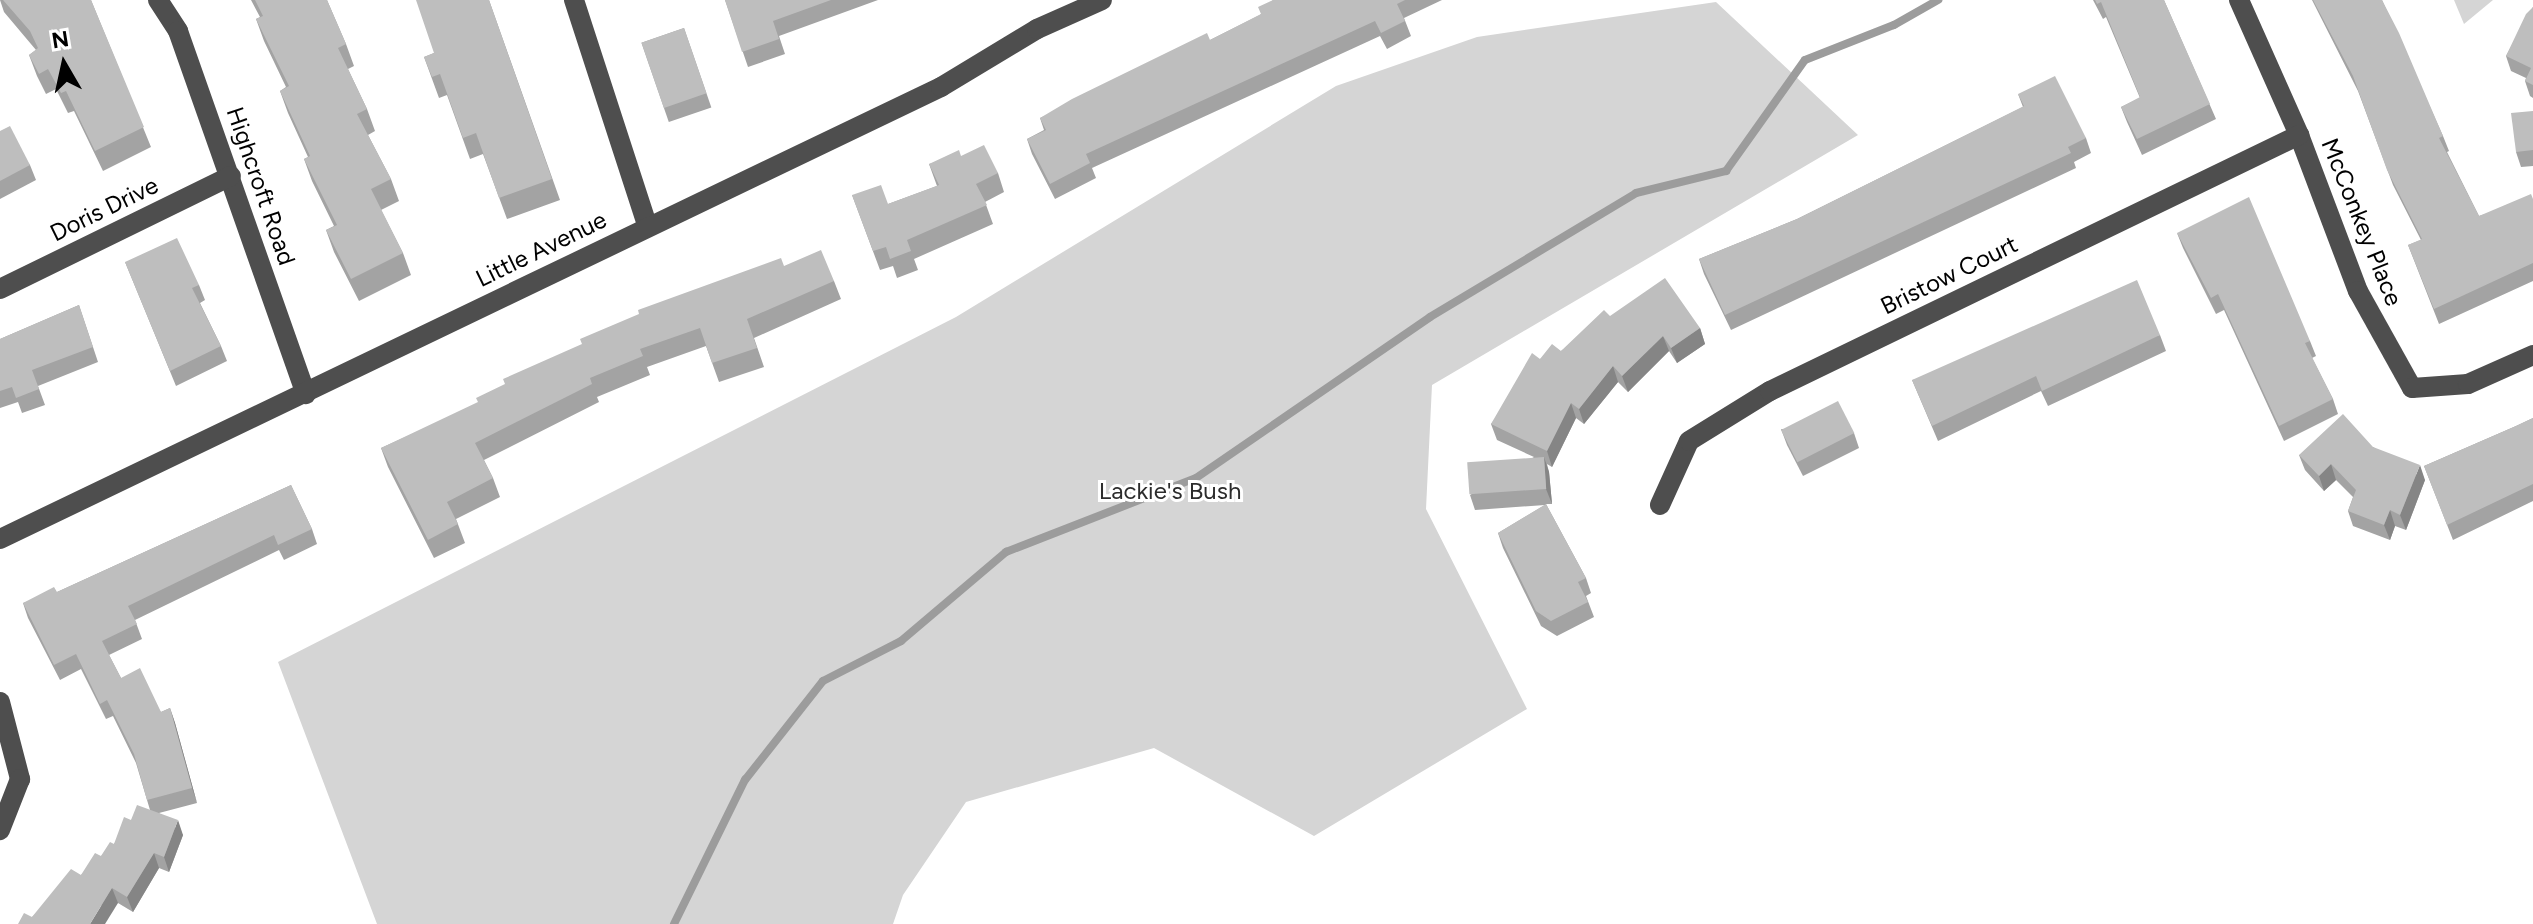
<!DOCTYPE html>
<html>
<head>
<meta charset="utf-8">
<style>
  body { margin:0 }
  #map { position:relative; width:2533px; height:924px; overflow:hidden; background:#fff; font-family:Figtree,sans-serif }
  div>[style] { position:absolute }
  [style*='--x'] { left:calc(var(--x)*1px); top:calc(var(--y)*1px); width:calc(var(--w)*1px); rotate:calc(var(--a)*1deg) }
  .green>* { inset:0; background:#d5d5d5 }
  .stream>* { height:8px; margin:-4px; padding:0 4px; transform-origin:4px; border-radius:4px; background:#9c9c9c }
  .minor>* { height:20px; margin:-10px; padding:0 10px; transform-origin:10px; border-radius:10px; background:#4e4e4e }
  .wall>* { inset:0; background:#a3a3a3; transform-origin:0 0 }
  .shaded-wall>* { inset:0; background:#858585 }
  .building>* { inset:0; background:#bebebe; transform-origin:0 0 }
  span { translate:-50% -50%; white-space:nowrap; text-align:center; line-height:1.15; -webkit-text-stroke:6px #fff; paint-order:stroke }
  .street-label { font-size:24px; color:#000 }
  .park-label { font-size:24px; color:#2c2c2c }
  .north { position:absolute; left:24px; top:24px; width:80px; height:80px; -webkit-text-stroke:6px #fff; paint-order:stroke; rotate:351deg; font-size:22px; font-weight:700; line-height:32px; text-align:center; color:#000 }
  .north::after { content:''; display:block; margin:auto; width:28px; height:36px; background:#000; clip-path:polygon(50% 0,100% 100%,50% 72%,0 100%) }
</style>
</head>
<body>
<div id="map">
  <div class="green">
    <i style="clip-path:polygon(2454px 0,2493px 0,2464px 24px)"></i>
    <i style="clip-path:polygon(1716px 2px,1858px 135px,1432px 385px,1426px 509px,1527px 709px,1314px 836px,1154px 748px,966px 802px,903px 895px,893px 924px,377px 924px,278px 662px,956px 317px,1336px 86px,1477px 37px)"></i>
  </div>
  <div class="stream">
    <i style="--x:674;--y:924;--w:161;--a:-63.8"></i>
    <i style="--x:745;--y:780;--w:126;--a:-51.8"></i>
    <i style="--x:823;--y:681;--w:88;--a:-27.1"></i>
    <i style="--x:901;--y:641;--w:138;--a:-40.3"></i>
    <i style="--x:1006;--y:552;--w:204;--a:-21.3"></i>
    <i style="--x:1196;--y:478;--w:284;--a:-34.5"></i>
    <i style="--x:1430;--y:317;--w:240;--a:-31"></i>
    <i style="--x:1636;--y:193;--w:93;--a:-13.7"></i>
    <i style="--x:1726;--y:171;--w:136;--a:-54.6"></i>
    <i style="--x:1805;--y:60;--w:96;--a:-21.5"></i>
    <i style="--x:1894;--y:25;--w:51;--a:-29.6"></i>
  </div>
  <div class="minor">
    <i style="--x:158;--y:0;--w:37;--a:57"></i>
    <i style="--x:178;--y:31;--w:385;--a:70.6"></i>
    <i style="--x:574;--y:0;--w:237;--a:72"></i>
    <i style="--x:2239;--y:0;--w:148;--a:66"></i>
    <i style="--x:2299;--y:135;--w:167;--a:69.3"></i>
    <i style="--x:2358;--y:291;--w:111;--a:60.9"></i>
    <i style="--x:2412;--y:388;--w:56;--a:-4.1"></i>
    <i style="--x:2468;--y:384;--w:71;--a:-24"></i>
    <i style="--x:0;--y:289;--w:257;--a:-26.1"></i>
    <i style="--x:1660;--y:505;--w:70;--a:-65.6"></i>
    <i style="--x:1689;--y:441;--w:95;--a:-31.7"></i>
    <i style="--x:1770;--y:391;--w:588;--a:-25.82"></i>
    <i style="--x:0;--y:539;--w:1044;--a:-25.66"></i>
    <i style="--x:941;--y:87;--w:112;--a:-31.1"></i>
    <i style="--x:1037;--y:29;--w:71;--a:-24"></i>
    <i style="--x:0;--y:702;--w:80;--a:75.4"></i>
    <i style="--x:20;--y:779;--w:55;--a:111.4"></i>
  </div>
  <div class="wall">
    <i style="clip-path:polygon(0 0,91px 0,151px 147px,103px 171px,74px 111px,68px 113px,56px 89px,46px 94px,37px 76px,29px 55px,36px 50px,4px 12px)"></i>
    <i style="clip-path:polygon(251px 0,327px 0,346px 44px,354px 66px,348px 69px,367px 109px,375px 131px,368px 135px,391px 179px,399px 201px,381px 210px,403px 253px,411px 275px,359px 301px,334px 252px,326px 230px,334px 226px,312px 181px,304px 159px,308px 157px,288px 113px,280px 91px,286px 87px,264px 41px,256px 19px,260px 17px)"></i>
    <i style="clip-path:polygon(489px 0,560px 200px,507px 219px,483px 154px,470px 159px,447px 95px,439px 98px,424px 57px,434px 53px)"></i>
    <i style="clip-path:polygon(725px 0,878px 0,779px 36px,785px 54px,748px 67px)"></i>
    <i style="clip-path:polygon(1273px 0,1442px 0,1404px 18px,1411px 36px,1387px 49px,1380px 36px,1092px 168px,1096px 178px,1055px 199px,1032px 154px,1027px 139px,1044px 130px,1040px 118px,1210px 40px,1260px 15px)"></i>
    <i style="clip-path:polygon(2093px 0,2164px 0,2216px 119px,2142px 155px,2127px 122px,2121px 107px,2140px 98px,2106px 17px,2103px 19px)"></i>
    <i style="clip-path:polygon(2312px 0,2382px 0,2443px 136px,2449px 151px,2447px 152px,2479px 216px,2533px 199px,2533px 281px,2439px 324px,2408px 245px,2421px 240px,2393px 185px,2358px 91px)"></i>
    <i style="clip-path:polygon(2533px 7px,2533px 98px,2530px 96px,2525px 81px,2526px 78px,2511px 71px,2506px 56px)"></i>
    <i style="left:684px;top:28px;width:84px;height:45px;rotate:71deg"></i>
    <i style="clip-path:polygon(2018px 94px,2086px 138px,2091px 153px,2074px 162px,2076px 168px,1731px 330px,1704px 274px,1699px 259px,1797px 219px,2023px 107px)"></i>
    <i style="clip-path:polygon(2533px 111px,2533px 166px,2521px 167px,2516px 152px)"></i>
    <i style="clip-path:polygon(0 131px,30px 165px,36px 180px,0 199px)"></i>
    <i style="clip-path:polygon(961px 156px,998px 173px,1004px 192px,985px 202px,993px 224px,914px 259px,918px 270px,897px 278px,893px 266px,880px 270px,852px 195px,888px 204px,937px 186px,929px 164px)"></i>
    <i style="clip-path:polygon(2177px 233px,2310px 341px,2316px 356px,2312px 358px,2333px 399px,2338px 414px,2284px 441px,2224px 310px,2216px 314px,2183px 248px)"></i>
    <i style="clip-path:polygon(125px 262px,199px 285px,205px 300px,200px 303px,221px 346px,227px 361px,176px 386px)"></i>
    <i style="clip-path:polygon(784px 266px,834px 281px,841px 299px,754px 338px,764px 367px,719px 382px,706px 346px,647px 367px,650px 375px,597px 397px,599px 402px,484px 460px,493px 478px,500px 497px,456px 519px,465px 543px,434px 558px,388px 467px,381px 448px)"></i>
    <i style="clip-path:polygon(79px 305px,98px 362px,38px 386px,45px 405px,22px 413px,18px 402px,0 408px,0 339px)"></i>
    <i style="clip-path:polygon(1610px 316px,1700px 328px,1705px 344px,1677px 363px,1669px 351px,1628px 392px,1618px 382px,1584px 424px,1576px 418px,1552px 467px,1547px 464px,1549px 472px,1552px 504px,1546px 504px,1586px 578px,1591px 593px,1586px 596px,1594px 617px,1557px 636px,1541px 626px,1503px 548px,1498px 533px,1545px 505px,1475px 510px,1470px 495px,1534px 457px,1497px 440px,1491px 424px,1540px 359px,1561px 351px)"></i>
    <i style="clip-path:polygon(2160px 335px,2166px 351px,2048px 406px,2041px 391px,1938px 441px,1912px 380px)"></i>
    <i style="clip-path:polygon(2533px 418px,2533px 501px,2453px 540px,2424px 466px,2516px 426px)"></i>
    <i style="clip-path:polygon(1781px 429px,1854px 433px,1859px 448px,1803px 476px,1787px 445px)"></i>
    <i style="clip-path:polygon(2373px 447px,2425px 480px,2406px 530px,2395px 526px,2390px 540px,2353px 526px,2348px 511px,2353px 497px,2336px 480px,2324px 491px,2305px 470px,2299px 455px)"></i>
    <i style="clip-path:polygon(291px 485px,312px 529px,317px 544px,284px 560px,279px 550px,135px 620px,142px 639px,109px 655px,121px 678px,161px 712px,170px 708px,175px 723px,197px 803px,159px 813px,183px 835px,169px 872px,159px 868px,133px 912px,118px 903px,32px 917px,81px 875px,114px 844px,131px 820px,150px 810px,136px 763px,113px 716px,106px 719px,81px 669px,60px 680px,28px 618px,23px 603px,57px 592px)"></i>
  </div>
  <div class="shaded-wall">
    <i style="clip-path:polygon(1700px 328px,1705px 344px,1677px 363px,1671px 348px)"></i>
    <i style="clip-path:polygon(1663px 336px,1669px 351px,1628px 392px,1622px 376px)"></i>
    <i style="clip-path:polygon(1613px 366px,1618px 382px,1584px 424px,1579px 409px)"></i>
    <i style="clip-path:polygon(1571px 403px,1576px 418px,1552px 467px,1547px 451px)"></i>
    <i style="clip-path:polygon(1544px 457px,1549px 472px,1552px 504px,1546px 489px)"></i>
    <i style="clip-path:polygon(2331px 464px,2336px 480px,2324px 491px,2319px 476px)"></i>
    <i style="clip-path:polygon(2420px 465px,2425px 480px,2406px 530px,2400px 515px)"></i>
    <i style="clip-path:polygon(2390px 510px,2395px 526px,2390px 540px,2384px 525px)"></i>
    <i style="clip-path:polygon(170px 708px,175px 723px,197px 803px,192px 788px)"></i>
    <i style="clip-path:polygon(178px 820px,183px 835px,169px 872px,164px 857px)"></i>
    <i style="clip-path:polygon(154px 853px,159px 868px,133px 912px,127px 897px)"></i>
    <i style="clip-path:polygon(112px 888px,118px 903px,105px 924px,90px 924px)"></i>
  </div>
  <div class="building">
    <i style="clip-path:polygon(3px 0,91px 0,144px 127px,95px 151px,66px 91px,61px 93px,48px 69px,39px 74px,29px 55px,38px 48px,30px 31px)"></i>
    <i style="clip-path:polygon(255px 0,327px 0,346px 44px,338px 48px,367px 109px,357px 114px,391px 179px,371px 189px,403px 253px,351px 279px,326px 230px,337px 225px,304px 159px,310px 156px,280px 91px,289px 86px,256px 19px,263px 16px)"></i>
    <i style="clip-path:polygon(416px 0,489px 0,552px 179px,499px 198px,476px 133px,463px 138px,440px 74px,432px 77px,424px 57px,434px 53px)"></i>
    <i style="clip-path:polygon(725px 0,831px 0,773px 21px,779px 39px,742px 52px)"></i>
    <i style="clip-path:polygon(1273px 0,1405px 0,1397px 4px,1405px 21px,1381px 33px,1375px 21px,1086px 154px,1090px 163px,1050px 184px,1027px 139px,1046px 130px,1040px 118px,1072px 99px,1207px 33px,1210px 40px,1261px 14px,1258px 7px)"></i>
    <i style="clip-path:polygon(2095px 0,2164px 0,2210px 104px,2137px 139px,2121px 107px,2140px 97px,2101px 2px,2097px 4px)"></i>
    <i style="clip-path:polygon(2313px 0,2382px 0,2399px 33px,2443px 136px,2439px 138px,2479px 216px,2531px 194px,2533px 199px,2533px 263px,2434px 309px,2408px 245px,2422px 239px,2387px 170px,2353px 76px)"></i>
    <i style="clip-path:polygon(2533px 7px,2533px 85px,2525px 81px,2531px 68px,2506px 56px,2526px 14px)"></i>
    <i style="left:684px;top:28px;width:69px;height:45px;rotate:71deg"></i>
    <i style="clip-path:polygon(2055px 76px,2086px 138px,2068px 147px,2071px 153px,1725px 315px,1699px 259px,1797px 219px,2024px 106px,2018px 94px)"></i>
    <i style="clip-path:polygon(2533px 111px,2533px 150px,2516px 152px,2511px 113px)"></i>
    <i style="clip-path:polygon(10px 126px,30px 165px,0 181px,0 131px)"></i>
    <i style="clip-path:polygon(984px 145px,998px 173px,976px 184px,987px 205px,907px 240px,911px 251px,890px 259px,886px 247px,873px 251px,852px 195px,881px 185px,888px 204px,939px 185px,929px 164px,959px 150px,961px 156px)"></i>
    <i style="clip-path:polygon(2249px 197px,2310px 341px,2305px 343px,2333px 399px,2279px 426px,2218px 294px,2211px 298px,2177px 233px)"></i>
    <i style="clip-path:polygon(177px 238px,199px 285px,192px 288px,221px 346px,170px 371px,125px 262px)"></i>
    <i style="clip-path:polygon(821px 250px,834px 281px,747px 319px,757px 348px,712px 363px,700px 328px,640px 349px,643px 356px,590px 378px,592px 384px,475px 443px,493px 478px,447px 502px,458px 524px,428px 540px,381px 448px,478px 402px,476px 398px,505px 384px,503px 379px,582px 344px,580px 339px,639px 314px,638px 310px,781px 258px,784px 266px)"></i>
    <i style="clip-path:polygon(1665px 278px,1700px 328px,1671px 348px,1663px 336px,1622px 376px,1613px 366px,1579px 409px,1571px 403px,1547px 451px,1491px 424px,1532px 353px,1540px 359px,1552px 344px,1561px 351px,1604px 310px,1610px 316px)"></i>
    <i style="clip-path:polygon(2137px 280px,2160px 335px,2042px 391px,2036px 376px,1932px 426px,1912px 380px)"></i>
    <i style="clip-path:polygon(79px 305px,93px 347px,32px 370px,39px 389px,16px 398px,12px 387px,0 391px,0 339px)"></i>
    <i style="left:1838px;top:401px;width:36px;height:64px;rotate:63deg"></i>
    <i style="clip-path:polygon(2343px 414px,2373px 447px,2420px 465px,2400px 515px,2390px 510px,2384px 525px,2348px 511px,2356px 490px,2331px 464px,2319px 476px,2299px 455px)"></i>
    <i style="clip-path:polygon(2533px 418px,2533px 484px,2447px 525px,2424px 466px,2516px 426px)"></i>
    <i style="left:1544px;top:457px;width:32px;height:77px;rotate:86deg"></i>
    <i style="clip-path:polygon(291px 485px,312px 529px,278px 545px,274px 535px,128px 606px,137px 624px,102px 641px,121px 678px,140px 668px,161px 712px,170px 708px,192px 788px,147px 800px,134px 754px,107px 700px,100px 704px,76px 654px,54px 665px,23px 603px,54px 587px,57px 592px)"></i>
    <i style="clip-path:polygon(1546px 504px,1586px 578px,1578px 582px,1588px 602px,1551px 621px,1536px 611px,1498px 533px)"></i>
    <i style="clip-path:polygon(137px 805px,178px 820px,164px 857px,154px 853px,127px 897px,112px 888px,90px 924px,18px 924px,24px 913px,32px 917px,71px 869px,81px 875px,95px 853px,101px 856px,110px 842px,114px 844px,124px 817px,131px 820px)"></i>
  </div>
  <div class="street-label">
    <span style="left:261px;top:186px;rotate:71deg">Highcroft Road</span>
    <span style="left:104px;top:209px;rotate:-26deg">Doris Drive</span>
    <span style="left:2362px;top:222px;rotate:68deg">McConkey Place</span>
    <span style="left:541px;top:249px;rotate:-26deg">Little Avenue</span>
    <span style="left:1949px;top:275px;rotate:-26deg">Bristow Court</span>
  </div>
  <div class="park-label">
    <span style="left:1170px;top:491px">Lackie's Bush</span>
  </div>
  <div class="north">N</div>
</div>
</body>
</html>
